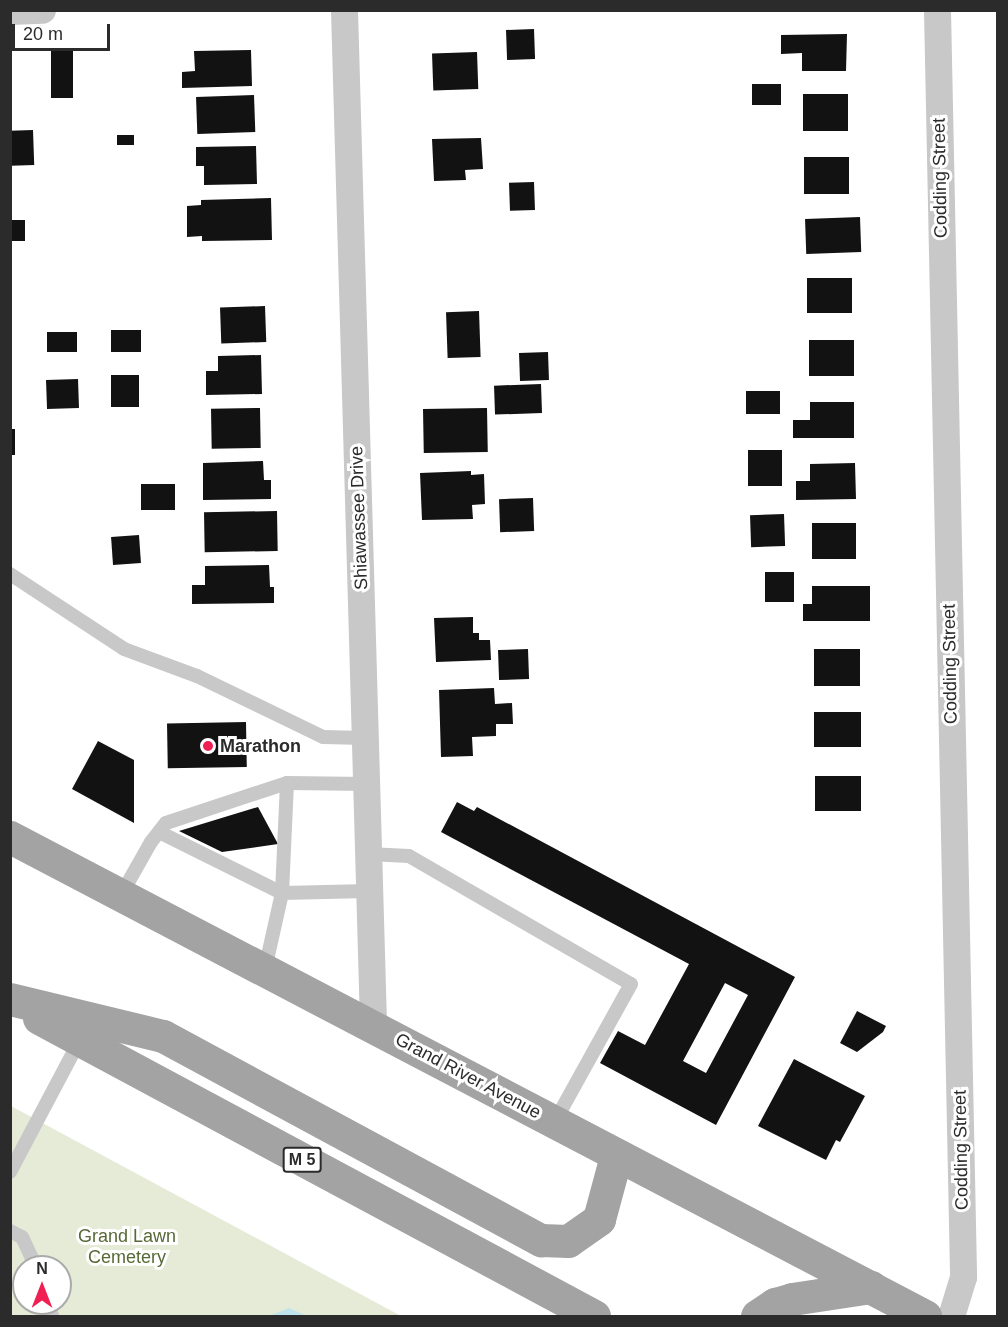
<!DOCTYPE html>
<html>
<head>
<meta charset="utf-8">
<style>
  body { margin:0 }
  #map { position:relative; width:1008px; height:1327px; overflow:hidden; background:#fff; font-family:Helvetica,sans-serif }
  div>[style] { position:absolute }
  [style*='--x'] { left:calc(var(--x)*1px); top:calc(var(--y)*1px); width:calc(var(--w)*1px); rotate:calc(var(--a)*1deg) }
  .green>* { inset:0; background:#e5ebd7 }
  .water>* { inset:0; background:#c1e3ec }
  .building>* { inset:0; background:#121212; transform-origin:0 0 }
  .lane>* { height:14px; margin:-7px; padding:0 7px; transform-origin:7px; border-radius:7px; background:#c8c8c8 }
  .street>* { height:27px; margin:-13.5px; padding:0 13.5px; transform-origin:13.5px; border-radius:13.5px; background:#c8c8c8 }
  .primary>* { height:33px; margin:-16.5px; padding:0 16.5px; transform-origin:16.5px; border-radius:16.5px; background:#a3a3a3 }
  .dots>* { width:16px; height:16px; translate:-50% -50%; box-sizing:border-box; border:3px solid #fff; border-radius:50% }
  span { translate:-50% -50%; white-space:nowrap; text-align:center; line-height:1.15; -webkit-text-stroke:6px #fff; paint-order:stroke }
  .shield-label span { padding:2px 4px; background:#fff; border:2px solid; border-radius:4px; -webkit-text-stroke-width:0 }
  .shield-label { font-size:16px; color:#2b2b2b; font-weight:700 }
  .street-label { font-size:18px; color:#2b2b2b }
  .poi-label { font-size:18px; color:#2b2b2b; font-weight:700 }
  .left { translate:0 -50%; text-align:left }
  .park-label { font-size:18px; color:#576937 }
  .frame { position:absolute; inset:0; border:12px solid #2b2b2b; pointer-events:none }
  .north { position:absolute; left:12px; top:1255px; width:60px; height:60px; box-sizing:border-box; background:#fff; border:2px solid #aaa; border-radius:50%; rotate:0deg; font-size:16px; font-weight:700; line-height:24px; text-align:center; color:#2b2b2b }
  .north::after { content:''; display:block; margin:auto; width:21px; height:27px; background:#f02053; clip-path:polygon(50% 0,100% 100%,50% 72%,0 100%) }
  .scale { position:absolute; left:12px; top:24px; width:98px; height:27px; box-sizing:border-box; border:3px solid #2b2b2b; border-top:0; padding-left:8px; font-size:18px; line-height:21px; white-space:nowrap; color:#2b2b2b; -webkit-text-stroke:4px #fff; paint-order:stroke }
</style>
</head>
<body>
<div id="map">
  <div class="green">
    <i style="clip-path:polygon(evenodd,11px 1106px,401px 1316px,11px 1316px,11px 1106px,24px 1267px,60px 1267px,60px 1303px,24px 1303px,24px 1267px)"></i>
  </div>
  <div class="water">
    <i style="clip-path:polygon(289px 1308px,307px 1316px,269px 1316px)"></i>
  </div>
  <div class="building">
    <i style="left:534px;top:29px;width:30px;height:28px;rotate:88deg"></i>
    <i style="clip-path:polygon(847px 34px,846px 71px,802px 71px,802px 53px,781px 54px,781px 35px)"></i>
    <i style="left:51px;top:49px;width:22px;height:49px"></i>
    <i style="clip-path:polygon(251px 50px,252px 86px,182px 88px,182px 72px,195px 71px,194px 51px)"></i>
    <i style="left:477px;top:52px;width:37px;height:45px;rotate:88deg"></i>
    <i style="left:752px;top:84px;width:29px;height:21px"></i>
    <i style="left:848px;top:94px;width:37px;height:45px;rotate:90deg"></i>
    <i style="left:254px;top:95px;width:37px;height:58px;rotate:88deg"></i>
    <i style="left:33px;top:130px;width:35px;height:23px;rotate:88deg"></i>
    <i style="left:134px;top:135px;width:10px;height:17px;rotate:90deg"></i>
    <i style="clip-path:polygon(481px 138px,483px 169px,465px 170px,466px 180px,434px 181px,432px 139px)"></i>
    <i style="clip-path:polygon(256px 146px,257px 184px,204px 185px,204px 166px,196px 166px,196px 147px)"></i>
    <i style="left:849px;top:157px;width:37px;height:45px;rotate:90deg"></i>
    <i style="left:534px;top:182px;width:28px;height:25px;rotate:88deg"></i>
    <i style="clip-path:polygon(271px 198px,272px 240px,202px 241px,202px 236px,187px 237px,187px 206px,201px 205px,201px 200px)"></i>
    <i style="left:860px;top:217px;width:35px;height:55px;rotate:88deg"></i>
    <i style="left:25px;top:220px;width:21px;height:15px;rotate:90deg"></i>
    <i style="left:852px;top:278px;width:35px;height:45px;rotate:90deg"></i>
    <i style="left:265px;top:306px;width:36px;height:45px;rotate:88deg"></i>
    <i style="left:479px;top:311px;width:46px;height:33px;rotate:88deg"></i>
    <i style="left:111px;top:330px;width:30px;height:22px"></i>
    <i style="left:77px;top:332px;width:20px;height:30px;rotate:90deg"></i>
    <i style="left:809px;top:340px;width:45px;height:36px"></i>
    <i style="left:548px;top:352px;width:28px;height:29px;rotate:88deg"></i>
    <i style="clip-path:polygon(261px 355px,262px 394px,206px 395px,206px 371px,218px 371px,218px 356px)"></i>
    <i style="left:139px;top:375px;width:32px;height:28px;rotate:90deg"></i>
    <i style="left:78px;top:379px;width:29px;height:32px;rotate:88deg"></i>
    <i style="left:541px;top:384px;width:29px;height:47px;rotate:88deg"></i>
    <i style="left:746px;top:391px;width:34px;height:23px"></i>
    <i style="clip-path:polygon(810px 402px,854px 402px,854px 438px,793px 438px,793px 420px,810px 420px)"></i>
    <i style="left:260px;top:408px;width:40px;height:49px;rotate:89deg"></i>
    <i style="left:487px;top:408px;width:44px;height:64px;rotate:89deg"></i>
    <i style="left:10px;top:429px;width:5px;height:26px"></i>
    <i style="left:748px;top:450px;width:34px;height:36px"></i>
    <i style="clip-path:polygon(263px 461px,264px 480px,271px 480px,271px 499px,203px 500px,203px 463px)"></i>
    <i style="clip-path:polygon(855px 463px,856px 499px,796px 500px,796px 481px,810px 481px,810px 464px)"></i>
    <i style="clip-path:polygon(471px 471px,471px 475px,484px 474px,485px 504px,472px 505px,473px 519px,422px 520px,420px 473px)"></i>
    <i style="left:175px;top:484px;width:26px;height:34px;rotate:90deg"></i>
    <i style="left:533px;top:498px;width:33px;height:34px;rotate:88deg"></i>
    <i style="left:277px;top:511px;width:40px;height:73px;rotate:89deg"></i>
    <i style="left:784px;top:514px;width:32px;height:34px;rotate:88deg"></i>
    <i style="left:812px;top:523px;width:44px;height:36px"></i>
    <i style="left:139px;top:535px;width:28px;height:28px;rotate:86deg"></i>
    <i style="clip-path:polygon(269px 565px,270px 587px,274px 587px,274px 603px,192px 604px,192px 585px,205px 585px,205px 566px)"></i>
    <i style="left:765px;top:572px;width:29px;height:30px"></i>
    <i style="clip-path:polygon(812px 586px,870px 586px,870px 621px,803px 621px,803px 604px,812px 604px)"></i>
    <i style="clip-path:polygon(473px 617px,473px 633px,479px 633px,479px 640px,490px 640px,491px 660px,436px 662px,434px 618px)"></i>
    <i style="left:528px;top:649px;width:30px;height:30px;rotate:88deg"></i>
    <i style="left:814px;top:649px;width:46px;height:37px"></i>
    <i style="clip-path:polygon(494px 688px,495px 704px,512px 703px,513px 724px,496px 724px,496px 736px,472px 737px,473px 756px,441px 757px,439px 690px)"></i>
    <i style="left:861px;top:712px;width:35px;height:47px;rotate:90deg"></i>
    <i style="left:246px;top:722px;width:45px;height:79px;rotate:89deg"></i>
    <i style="clip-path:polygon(98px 741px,134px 760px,134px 823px,72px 789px)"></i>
    <i style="left:815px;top:776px;width:46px;height:35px"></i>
    <i style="clip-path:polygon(evenodd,457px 802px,474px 811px,477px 807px,795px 977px,716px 1125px,600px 1063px,618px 1031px,645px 1045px,689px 964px,441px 832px,457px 802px,725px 983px,748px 995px,706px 1073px,683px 1061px,725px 983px)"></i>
    <i style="clip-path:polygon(258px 807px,278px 844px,222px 852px,179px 831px)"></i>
    <i style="clip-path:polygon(857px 1011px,886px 1026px,883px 1032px,857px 1052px,840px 1043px)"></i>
    <i style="clip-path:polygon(794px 1059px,865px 1096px,840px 1142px,836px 1140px,826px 1160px,758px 1126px)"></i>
  </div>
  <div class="lane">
    <i style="--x:10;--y:574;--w:136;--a:33.3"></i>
    <i style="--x:124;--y:649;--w:78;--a:20.3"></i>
    <i style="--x:197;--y:676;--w:140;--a:25.8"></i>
    <i style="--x:323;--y:737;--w:42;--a:1.4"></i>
    <i style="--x:159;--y:832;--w:137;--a:26.4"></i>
    <i style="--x:282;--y:893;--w:87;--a:-1.3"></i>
    <i style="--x:368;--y:854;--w:41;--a:2.8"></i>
    <i style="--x:409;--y:856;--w:256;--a:30"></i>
    <i style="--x:631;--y:984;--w:159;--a:119"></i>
    <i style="--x:121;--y:895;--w:61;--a:-60.5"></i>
    <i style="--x:151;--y:842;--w:24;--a:-52"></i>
    <i style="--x:166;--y:823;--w:127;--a:-18.3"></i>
    <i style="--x:287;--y:783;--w:80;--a:0.7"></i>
    <i style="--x:265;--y:969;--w:78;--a:-77.4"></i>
    <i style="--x:282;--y:893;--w:110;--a:-87.4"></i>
    <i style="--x:10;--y:1172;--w:149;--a:-62.1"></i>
    <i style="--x:10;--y:1231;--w:13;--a:27"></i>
    <i style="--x:22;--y:1237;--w:33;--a:65"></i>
    <i style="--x:48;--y:1303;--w:14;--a:73"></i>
  </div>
  <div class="street">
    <i style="--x:344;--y:10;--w:1015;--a:88.36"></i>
    <i style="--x:937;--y:10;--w:1267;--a:88.82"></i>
    <i style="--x:963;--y:1277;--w:41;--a:107.1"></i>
    <i style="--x:10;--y:11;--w:32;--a:-2"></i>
  </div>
  <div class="primary">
    <i style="--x:10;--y:837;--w:1033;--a:27.63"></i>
    <i style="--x:10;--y:999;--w:157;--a:13.6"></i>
    <i style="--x:163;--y:1036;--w:430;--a:28.4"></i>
    <i style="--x:541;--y:1240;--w:27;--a:2"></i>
    <i style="--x:568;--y:1241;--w:38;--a:-35"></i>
    <i style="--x:599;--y:1219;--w:65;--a:-74.9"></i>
    <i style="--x:39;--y:1018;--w:630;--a:28.23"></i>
    <i style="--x:757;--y:1316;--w:22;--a:-34"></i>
    <i style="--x:775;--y:1304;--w:18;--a:-16"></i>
    <i style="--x:792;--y:1299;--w:80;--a:-8.6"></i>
  </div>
  <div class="dots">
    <i style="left:208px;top:746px;background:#f02053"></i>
  </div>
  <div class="shield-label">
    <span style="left:302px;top:1160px">M 5</span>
  </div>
  <div class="street-label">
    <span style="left:940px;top:178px;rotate:-91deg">Codding Street</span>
    <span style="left:359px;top:518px;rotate:-92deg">Shiawassee Drive</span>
    <span style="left:950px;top:664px;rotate:-91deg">Codding Street</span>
    <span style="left:468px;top:1076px;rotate:28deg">Grand River Avenue</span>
    <span style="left:961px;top:1150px;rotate:-91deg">Codding Street</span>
  </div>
  <div class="poi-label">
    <span class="left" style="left:220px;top:746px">Marathon</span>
  </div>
  <div class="park-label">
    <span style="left:127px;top:1247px">Grand Lawn<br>Cemetery</span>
  </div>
  <div class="frame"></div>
  <div class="north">N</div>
  <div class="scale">20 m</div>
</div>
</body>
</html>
